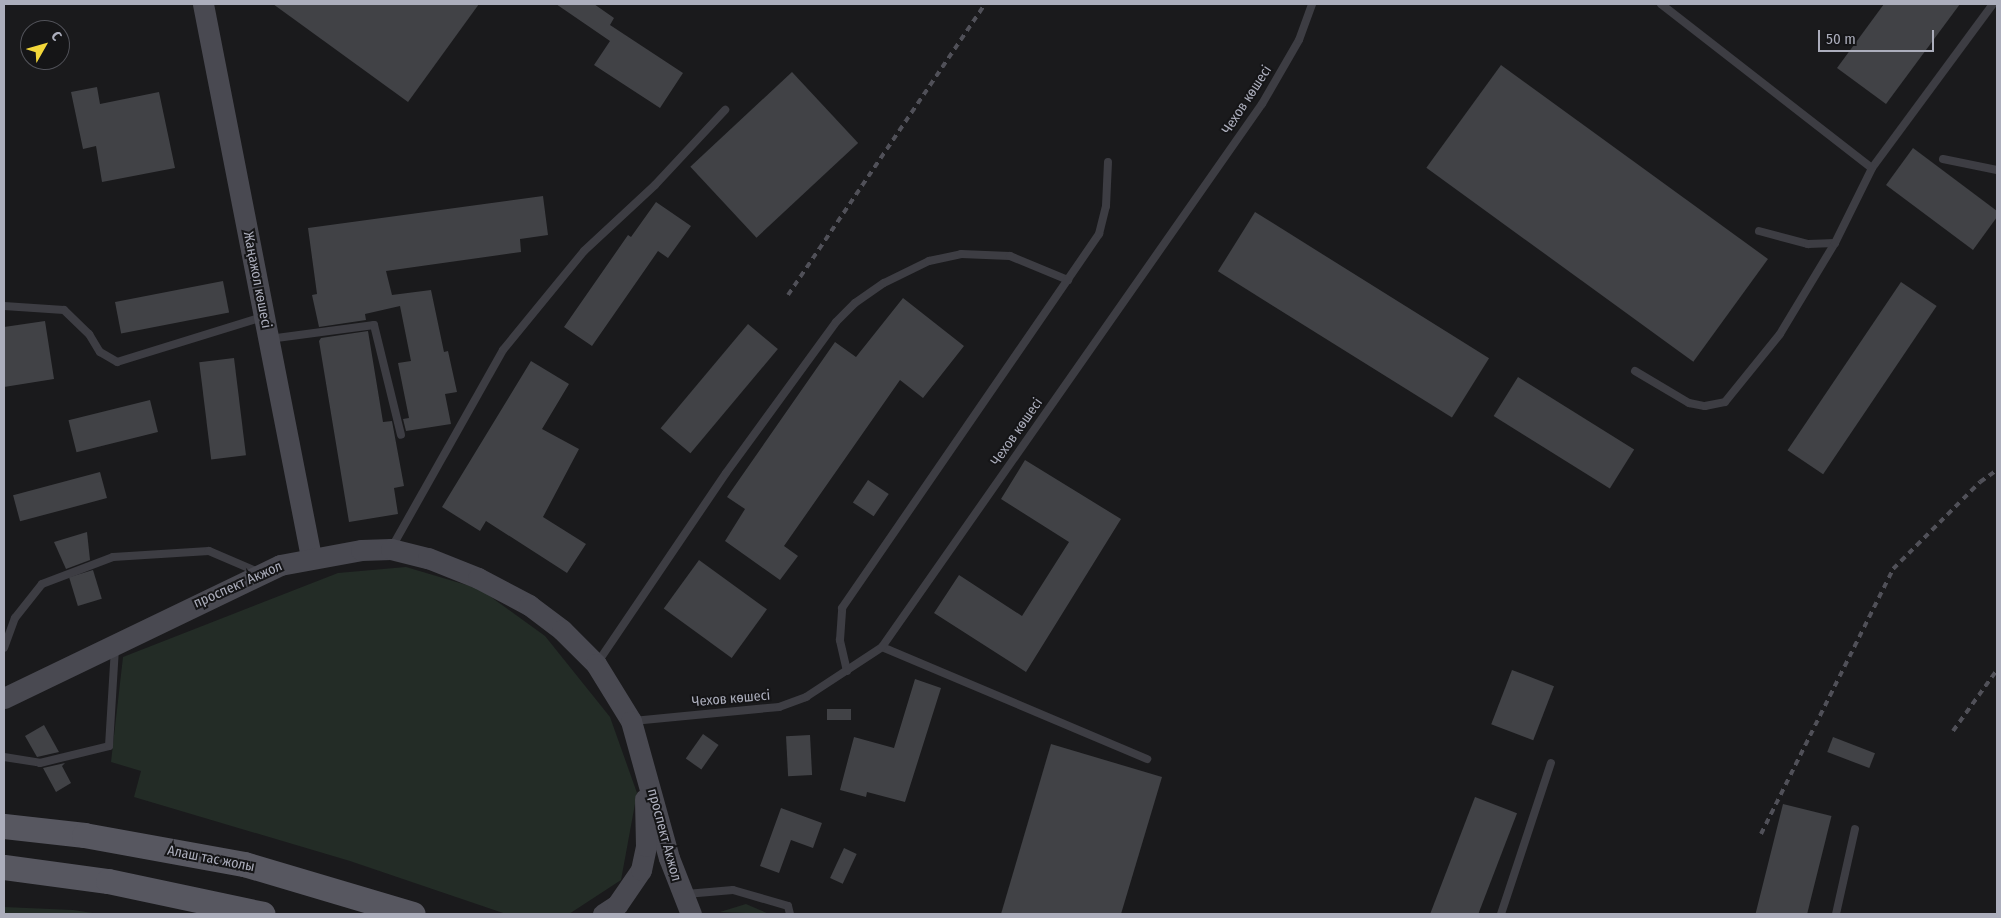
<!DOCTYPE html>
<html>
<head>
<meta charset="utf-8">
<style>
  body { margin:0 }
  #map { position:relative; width:2001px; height:918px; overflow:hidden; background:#1a1a1c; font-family:"Fira Sans Condensed",sans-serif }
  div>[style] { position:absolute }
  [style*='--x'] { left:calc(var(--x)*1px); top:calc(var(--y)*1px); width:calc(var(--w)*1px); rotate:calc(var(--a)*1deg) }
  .green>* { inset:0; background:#232c26 }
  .building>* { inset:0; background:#414246; transform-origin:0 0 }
  .lane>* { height:8px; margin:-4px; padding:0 4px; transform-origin:4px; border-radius:4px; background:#3d3d43 }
  .secondary>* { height:21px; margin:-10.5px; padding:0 10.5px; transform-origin:10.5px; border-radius:10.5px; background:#494951 }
  .primary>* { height:25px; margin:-12.5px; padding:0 12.5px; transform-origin:12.5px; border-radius:12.5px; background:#575760 }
  .rail>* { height:4px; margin-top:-2px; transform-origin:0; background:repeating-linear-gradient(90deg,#505058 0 6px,transparent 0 11px) }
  span { translate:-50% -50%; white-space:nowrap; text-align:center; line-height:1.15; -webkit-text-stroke:4px #151517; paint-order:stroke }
  .street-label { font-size:14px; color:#acaebc }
  .frame { position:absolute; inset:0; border:5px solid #acaebc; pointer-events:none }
  .north { position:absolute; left:20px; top:20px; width:50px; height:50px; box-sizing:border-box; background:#151517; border:1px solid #515259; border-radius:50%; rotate:52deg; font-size:14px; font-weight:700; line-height:20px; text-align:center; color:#acaebc }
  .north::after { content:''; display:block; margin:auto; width:18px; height:22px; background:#f3d73a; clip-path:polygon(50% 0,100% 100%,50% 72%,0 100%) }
  .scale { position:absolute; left:1818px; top:30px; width:116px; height:22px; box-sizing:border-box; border:2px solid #acaebc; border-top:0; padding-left:6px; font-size:15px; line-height:18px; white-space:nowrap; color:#acaebc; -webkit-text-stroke:4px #151517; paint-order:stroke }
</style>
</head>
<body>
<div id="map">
  <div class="green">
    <i style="clip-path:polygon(406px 567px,480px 589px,545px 636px,610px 717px,637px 793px,621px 880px,569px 914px,506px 914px,350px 861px,134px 797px,141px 771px,111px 762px,123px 657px,338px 573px)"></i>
    <i style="clip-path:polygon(746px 904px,769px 914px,720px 912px)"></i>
    <i style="clip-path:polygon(4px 907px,73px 910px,99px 914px,4px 914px)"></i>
  </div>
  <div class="building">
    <i style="clip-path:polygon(273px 4px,479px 4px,408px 102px)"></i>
    <i style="clip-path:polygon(556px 4px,594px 4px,614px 18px,610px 25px,683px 73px,660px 108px,594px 65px,610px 41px)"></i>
    <i style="clip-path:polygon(1884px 4px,1960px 4px,1886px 104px,1837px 68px)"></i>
    <i style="left:1501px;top:65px;width:330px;height:127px;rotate:36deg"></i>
    <i style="left:792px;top:72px;width:97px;height:139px;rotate:47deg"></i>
    <i style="clip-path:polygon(97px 87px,100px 104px,159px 92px,175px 168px,102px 182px,96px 146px,83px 149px,71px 92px)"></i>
    <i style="clip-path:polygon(1913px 148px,1997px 211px,1997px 217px,1973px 250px,1886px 185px)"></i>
    <i style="clip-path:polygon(543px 196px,548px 235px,520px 239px,521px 252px,386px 271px,392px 295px,431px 290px,444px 352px,448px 351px,457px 392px,445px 394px,451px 424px,406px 431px,403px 419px,409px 418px,398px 363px,411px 361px,400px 306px,365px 314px,366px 320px,319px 327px,312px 295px,317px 294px,308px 228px)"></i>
    <i style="clip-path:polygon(656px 202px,691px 226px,668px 258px,658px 251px,592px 346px,564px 327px,628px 235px,631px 237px)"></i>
    <i style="left:1255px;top:212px;width:276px;height:70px;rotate:32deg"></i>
    <i style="left:223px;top:281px;width:32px;height:110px;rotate:79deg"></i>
    <i style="left:1901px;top:282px;width:43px;height:203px;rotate:34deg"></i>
    <i style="clip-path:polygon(903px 298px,964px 346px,923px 398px,900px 380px,784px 546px,798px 556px,780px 580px,725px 541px,745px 509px,727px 497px,835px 342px,856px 357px)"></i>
    <i style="clip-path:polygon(45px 321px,54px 379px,4px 387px,4px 327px)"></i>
    <i style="left:748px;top:324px;width:39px;height:136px;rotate:40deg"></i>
    <i style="clip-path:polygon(368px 331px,383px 422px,392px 421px,404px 486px,394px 488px,398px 514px,349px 522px,319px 341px,321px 338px)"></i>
    <i style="left:234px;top:358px;width:98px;height:35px;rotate:83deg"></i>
    <i style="clip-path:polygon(531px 361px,569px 384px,542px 429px,579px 449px,543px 517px,586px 544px,567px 573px,486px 521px,480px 531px,442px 507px)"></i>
    <i style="left:1518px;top:377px;width:137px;height:46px;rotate:32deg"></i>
    <i style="left:150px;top:400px;width:33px;height:84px;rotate:76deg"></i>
    <i style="clip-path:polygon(1025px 460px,1121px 519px,1026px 672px,934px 613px,959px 575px,1022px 616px,1069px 542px,1001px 499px)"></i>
    <i style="left:100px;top:472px;width:27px;height:90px;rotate:75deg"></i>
    <i style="left:868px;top:480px;width:25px;height:27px;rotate:34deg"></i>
    <i style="clip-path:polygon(87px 532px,90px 560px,66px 569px,54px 542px)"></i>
    <i style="left:699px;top:560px;width:84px;height:60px;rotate:36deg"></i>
    <i style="left:93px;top:570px;width:30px;height:25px;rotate:73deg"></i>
    <i style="left:1512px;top:670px;width:45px;height:58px;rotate:21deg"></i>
    <i style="clip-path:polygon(915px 679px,941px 688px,905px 802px,867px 792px,866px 797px,840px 790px,854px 737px,894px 748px)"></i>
    <i style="left:851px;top:709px;width:11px;height:24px;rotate:90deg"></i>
    <i style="clip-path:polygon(44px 725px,59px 752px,37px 757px,25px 736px)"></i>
    <i style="left:703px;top:734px;width:19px;height:30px;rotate:35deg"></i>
    <i style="left:810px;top:735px;width:40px;height:24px;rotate:87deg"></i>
    <i style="left:1833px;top:737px;width:45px;height:16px;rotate:21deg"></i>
    <i style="clip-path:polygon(1051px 744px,1162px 777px,1121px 914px,1001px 914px)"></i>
    <i style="clip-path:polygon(65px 763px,62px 766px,71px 783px,56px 792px,43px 768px)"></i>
    <i style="left:1475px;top:797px;width:45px;height:125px;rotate:21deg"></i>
    <i style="left:1783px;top:804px;width:50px;height:114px;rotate:14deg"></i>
    <i style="clip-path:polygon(781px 808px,822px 823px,813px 848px,791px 840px,779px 873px,760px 866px)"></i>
    <i style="left:844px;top:848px;width:14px;height:33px;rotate:25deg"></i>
  </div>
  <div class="lane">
    <i style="--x:1661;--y:4;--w:267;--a:37.9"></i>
    <i style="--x:1872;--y:168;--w:204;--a:-53.6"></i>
    <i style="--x:1943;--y:159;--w:55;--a:11.5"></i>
    <i style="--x:1759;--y:231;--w:51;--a:14.9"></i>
    <i style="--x:1808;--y:244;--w:27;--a:-2"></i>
    <i style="--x:4;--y:306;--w:60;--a:3.8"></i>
    <i style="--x:64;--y:310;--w:35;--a:44"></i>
    <i style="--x:89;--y:334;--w:21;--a:59"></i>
    <i style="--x:100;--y:352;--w:20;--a:30"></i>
    <i style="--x:117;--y:362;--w:152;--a:-17.2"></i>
    <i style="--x:269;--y:339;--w:106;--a:-7.6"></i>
    <i style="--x:374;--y:325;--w:113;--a:76.2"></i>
    <i style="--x:1635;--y:371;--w:63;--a:30.7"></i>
    <i style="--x:1689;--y:403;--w:16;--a:11"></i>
    <i style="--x:1705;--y:406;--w:20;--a:-11"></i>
    <i style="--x:1725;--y:402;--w:87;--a:-51"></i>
    <i style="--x:1780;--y:334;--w:106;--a:-58.9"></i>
    <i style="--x:1835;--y:243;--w:84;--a:-63.7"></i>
    <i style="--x:392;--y:547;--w:226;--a:-60.6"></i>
    <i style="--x:503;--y:350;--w:128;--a:-50.7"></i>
    <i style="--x:584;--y:251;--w:97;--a:-42.9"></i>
    <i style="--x:655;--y:185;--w:103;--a:-47"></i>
    <i style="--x:882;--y:647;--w:288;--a:22.9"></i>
    <i style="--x:4;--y:648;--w:32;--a:-70"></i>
    <i style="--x:15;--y:618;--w:43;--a:-51.5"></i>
    <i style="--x:42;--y:584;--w:76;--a:-20.8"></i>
    <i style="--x:113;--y:557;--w:96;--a:-3.6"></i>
    <i style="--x:209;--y:551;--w:53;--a:23.2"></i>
    <i style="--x:598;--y:662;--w:228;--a:-55.9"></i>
    <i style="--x:726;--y:473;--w:187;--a:-53.9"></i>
    <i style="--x:836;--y:322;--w:27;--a:-45"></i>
    <i style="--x:855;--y:303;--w:35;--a:-35"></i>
    <i style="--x:884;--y:283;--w:50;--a:-26.1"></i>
    <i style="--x:929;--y:261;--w:33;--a:-12"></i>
    <i style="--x:961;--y:254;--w:49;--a:2.3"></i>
    <i style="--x:1010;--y:256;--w:63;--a:22.5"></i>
    <i style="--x:847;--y:671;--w:32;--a:-103"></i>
    <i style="--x:840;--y:640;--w:32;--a:-86"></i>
    <i style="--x:842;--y:608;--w:454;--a:-55.5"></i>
    <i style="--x:1099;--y:234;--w:29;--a:-76"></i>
    <i style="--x:1106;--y:206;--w:44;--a:-87.4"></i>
    <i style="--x:633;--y:721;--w:147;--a:-5.5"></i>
    <i style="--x:779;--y:707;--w:29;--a:-20"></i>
    <i style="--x:806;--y:697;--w:91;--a:-33.3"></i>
    <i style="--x:882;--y:647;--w:663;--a:-55.02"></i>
    <i style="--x:1262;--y:104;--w:74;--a:-60"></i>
    <i style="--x:1299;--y:40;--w:38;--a:-70"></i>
    <i style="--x:4;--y:757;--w:36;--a:9"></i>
    <i style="--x:40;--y:763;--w:71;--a:-13.8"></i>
    <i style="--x:109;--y:746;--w:97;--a:-86.5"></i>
    <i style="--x:686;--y:894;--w:47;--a:-4.9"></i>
    <i style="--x:733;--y:890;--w:57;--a:16.2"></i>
    <i style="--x:788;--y:906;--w:8;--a:76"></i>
    <i style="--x:1501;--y:914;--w:159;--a:-71.7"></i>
    <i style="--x:1836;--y:914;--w:87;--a:-77.4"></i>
  </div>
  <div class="secondary">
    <i style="--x:203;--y:4;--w:563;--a:78.95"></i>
    <i style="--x:4;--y:698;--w:306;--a:-25.7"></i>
    <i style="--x:280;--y:565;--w:82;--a:-10.5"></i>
    <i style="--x:361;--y:550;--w:30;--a:-2"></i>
    <i style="--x:391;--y:549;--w:38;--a:14"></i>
    <i style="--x:428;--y:558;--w:54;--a:21.8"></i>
    <i style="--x:478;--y:578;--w:58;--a:27.9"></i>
    <i style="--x:529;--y:605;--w:41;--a:37.1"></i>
    <i style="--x:562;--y:630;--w:48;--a:45"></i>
    <i style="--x:596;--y:664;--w:67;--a:58.4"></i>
    <i style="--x:631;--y:721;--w:142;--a:74.5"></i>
    <i style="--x:669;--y:858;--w:60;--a:68.6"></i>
    <i style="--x:603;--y:914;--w:17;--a:-33"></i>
    <i style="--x:617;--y:905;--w:42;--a:-55.6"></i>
    <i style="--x:641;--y:870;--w:25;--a:-78"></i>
    <i style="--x:646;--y:846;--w:47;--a:-91.2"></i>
  </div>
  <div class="primary">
    <i style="--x:4;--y:826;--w:81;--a:6.4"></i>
    <i style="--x:84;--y:835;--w:163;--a:10.3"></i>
    <i style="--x:244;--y:864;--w:176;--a:16.5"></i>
    <i style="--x:4;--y:867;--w:105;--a:7.7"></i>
    <i style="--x:108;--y:881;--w:158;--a:12"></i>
  </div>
  <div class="rail">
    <i style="--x:788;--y:295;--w:351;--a:-55.9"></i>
    <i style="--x:1953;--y:731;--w:75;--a:-54.2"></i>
    <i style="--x:1761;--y:834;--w:296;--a:-63.5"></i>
    <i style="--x:1893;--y:569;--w:123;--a:-45"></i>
    <i style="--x:1980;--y:482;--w:21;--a:-35"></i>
  </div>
  <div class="street-label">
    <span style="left:1247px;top:100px;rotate:-57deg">Чехов көшесі</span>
    <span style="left:257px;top:280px;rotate:79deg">Жаңажол көшесі</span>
    <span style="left:1017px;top:432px;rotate:-55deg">Чехов көшесі</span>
    <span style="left:238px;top:585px;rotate:-24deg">проспект Акжол</span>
    <span style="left:731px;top:699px;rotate:-5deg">Чехов көшесі</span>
    <span style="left:664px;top:835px;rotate:75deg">проспект Акжол</span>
    <span style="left:211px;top:859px;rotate:11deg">Алаш тас жолы</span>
  </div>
  <div class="frame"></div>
  <div class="north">С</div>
  <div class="scale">50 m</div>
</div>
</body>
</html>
